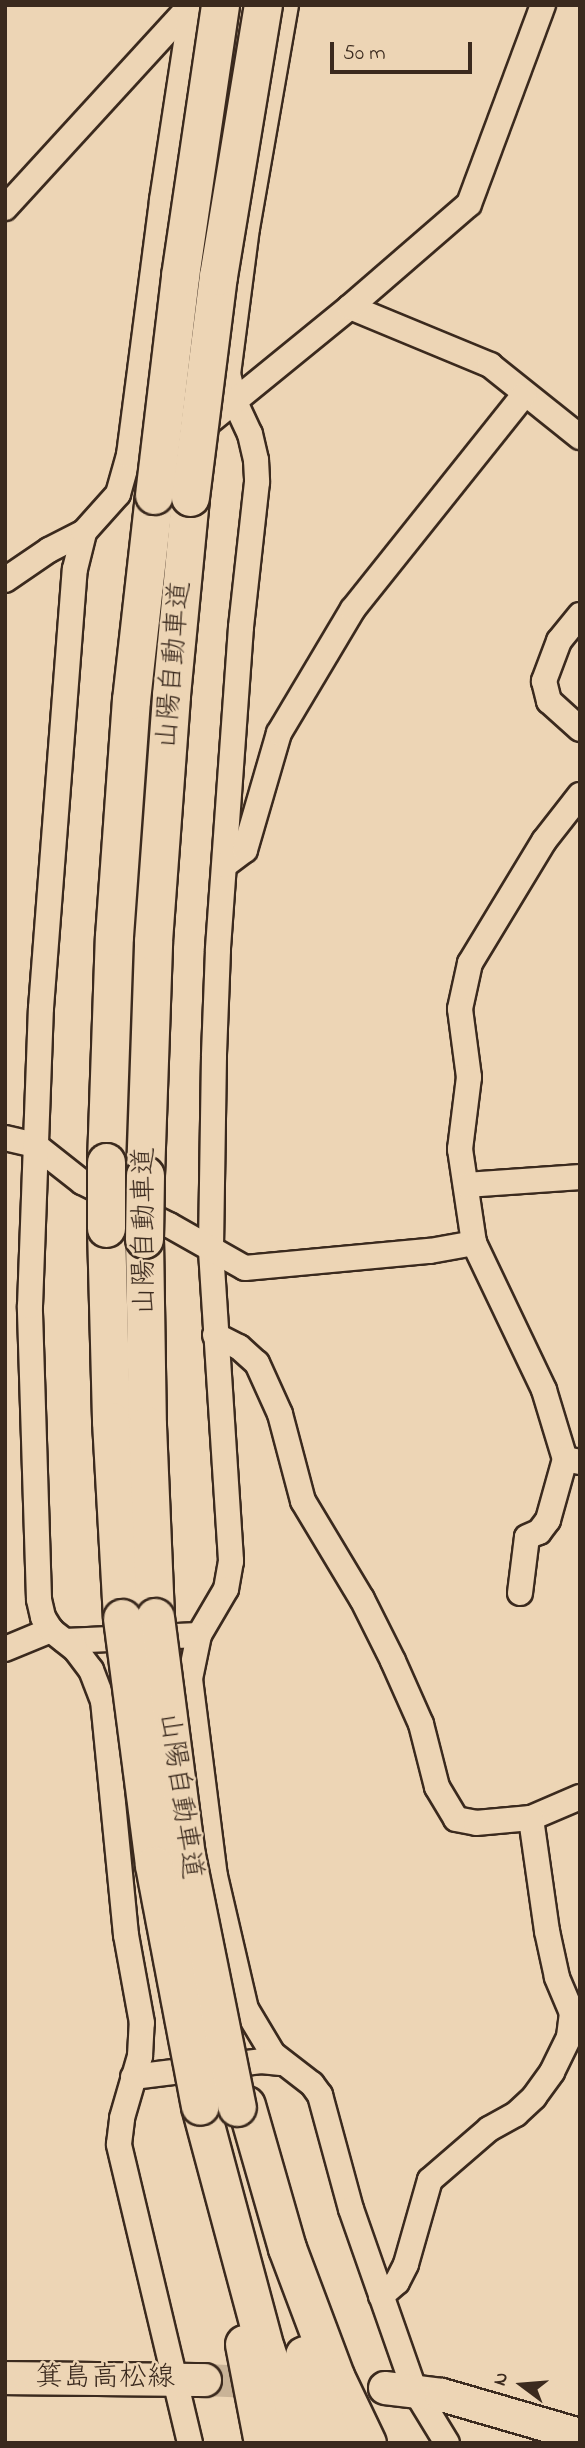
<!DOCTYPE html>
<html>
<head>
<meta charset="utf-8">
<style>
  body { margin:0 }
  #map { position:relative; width:585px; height:2448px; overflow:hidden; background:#edd5b5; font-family:"Indie Flower","Klee One",sans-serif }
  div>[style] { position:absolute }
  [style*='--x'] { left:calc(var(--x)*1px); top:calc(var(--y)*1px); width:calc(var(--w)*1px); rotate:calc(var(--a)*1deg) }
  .major-tunnel>* { height:32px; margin-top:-16px; transform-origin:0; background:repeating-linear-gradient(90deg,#c9b397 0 32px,transparent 0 48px) }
  .roads { filter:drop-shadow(2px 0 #3b2a1e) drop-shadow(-2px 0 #3b2a1e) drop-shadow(0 2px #3b2a1e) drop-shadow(0 -2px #3b2a1e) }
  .minor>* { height:24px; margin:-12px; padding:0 12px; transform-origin:12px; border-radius:12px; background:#edd5b5 }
  .major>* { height:32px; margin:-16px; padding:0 16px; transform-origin:16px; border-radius:16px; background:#edd5b5 }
  .highway>* { height:37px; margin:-18.5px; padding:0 18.5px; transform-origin:18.5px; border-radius:18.5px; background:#edd5b5 }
  .bridges { filter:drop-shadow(2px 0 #3b2a1e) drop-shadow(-2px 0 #3b2a1e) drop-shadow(0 2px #3b2a1e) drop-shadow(0 -2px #3b2a1e) }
  .highway-bridge>* { height:37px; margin:-18.5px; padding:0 18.5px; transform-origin:18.5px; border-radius:18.5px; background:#edd5b5 }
  span { translate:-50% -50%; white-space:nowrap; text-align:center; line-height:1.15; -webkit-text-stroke:5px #edd5b5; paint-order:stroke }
  .street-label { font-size:28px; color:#3b2a1e }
  .frame { position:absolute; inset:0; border:7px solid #3b2a1e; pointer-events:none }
  .north { position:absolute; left:487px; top:2350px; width:70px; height:70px; -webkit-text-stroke:5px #edd5b5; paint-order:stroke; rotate:286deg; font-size:19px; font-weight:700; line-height:28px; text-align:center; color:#3b2a1e }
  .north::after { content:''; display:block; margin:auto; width:24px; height:32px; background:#3b2a1e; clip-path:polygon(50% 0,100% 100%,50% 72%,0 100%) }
  .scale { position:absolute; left:330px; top:42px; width:142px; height:32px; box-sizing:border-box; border:4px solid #3b2a1e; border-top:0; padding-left:9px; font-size:21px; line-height:24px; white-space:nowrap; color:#3b2a1e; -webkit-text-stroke:5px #edd5b5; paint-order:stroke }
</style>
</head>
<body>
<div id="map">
  <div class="major-tunnel">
    <i style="--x:205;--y:2380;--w:70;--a:2.5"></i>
  </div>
  <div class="roads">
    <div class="minor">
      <i style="--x:286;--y:5;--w:226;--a:99.9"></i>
      <i style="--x:247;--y:228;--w:147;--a:97.4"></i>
      <i style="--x:228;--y:374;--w:29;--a:76"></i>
      <i style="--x:235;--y:402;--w:35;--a:65"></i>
      <i style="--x:250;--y:434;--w:27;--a:77"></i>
      <i style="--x:256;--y:460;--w:22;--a:87"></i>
      <i style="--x:257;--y:482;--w:146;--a:96.3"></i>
      <i style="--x:241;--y:627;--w:324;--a:94.1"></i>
      <i style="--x:218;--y:950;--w:106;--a:92.2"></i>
      <i style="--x:214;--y:1056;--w:195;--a:90.9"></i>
      <i style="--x:211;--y:1251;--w:311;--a:86.3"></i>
      <i style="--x:231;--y:1561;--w:28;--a:100"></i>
      <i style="--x:226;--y:1589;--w:53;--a:120.4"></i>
      <i style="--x:199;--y:1635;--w:45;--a:101.6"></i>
      <i style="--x:190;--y:1679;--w:199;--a:82.8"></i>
      <i style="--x:215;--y:1876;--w:137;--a:76.9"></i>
      <i style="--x:246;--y:2009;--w:52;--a:59"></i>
      <i style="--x:273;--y:2054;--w:49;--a:37.6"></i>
      <i style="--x:312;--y:2084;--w:14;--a:54"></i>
      <i style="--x:320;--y:2095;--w:118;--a:74.8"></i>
      <i style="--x:351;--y:2209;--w:191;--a:70.7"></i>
      <i style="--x:414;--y:2389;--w:63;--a:58.6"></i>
      <i style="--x:5;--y:208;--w:275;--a:-47.5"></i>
      <i style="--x:350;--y:307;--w:152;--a:22.5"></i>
      <i style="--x:490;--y:365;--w:115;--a:38.7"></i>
      <i style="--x:193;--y:435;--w:203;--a:-39.2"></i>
      <i style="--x:350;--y:307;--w:157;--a:-40.9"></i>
      <i style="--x:469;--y:204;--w:212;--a:-69.6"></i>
      <i style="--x:5;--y:580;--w:53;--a:-34.3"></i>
      <i style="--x:49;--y:550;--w:39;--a:-27"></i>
      <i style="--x:580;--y:615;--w:33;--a:129"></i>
      <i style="--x:559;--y:641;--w:43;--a:110.6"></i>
      <i style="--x:544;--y:681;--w:21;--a:76"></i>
      <i style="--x:549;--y:701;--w:42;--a:42.1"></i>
      <i style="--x:580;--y:795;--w:58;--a:128"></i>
      <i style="--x:544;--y:841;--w:143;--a:121.2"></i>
      <i style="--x:470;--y:963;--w:47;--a:102.3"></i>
      <i style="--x:460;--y:1009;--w:69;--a:82.5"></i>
      <i style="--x:469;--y:1077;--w:73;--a:97.1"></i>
      <i style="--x:460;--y:1149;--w:95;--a:81.5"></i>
      <i style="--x:474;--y:1243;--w:163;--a:64.5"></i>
      <i style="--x:544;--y:1390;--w:72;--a:73.1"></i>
      <i style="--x:565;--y:1459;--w:15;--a:11"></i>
      <i style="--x:225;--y:865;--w:25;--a:-37"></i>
      <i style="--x:245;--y:850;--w:122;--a:-73.8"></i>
      <i style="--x:279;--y:733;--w:144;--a:-59.2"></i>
      <i style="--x:353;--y:609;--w:274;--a:-51.4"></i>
      <i style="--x:5;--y:1138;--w:31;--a:13"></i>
      <i style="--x:35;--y:1145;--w:60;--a:38.2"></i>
      <i style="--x:82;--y:1182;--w:97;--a:26.3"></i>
      <i style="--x:169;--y:1225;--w:87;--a:29.5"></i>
      <i style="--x:245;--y:1268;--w:186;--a:-5.3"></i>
      <i style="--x:430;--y:1251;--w:45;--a:-10.3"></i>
      <i style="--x:467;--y:1185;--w:113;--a:-4"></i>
      <i style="--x:215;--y:1335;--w:27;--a:27"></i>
      <i style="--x:239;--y:1347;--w:24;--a:42"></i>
      <i style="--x:257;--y:1363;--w:56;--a:65.7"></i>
      <i style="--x:280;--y:1414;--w:90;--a:75.2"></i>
      <i style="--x:303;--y:1501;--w:114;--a:59"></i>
      <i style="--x:362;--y:1599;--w:69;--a:63.4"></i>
      <i style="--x:393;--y:1661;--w:69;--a:66"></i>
      <i style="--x:421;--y:1724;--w:65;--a:75.7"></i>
      <i style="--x:437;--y:1787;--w:37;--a:59"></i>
      <i style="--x:456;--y:1819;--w:20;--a:11"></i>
      <i style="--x:476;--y:1823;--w:55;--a:-5.2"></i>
      <i style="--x:531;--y:1818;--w:53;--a:-23.2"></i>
      <i style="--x:520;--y:1593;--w:56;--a:-82.9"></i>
      <i style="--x:527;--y:1537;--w:13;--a:-23"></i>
      <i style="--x:539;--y:1532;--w:15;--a:-53"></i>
      <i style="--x:548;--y:1520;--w:63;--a:-74.4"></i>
      <i style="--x:65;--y:1641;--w:134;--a:-2.6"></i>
      <i style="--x:5;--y:1649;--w:50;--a:-22.4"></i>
      <i style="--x:133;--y:2077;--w:129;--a:-7.1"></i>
      <i style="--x:261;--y:2061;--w:20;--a:6"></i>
      <i style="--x:381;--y:2296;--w:21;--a:-41"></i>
      <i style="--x:397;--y:2282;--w:20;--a:-63"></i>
      <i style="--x:406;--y:2264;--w:87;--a:-74.1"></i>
      <i style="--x:430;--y:2180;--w:78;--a:-40.8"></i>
      <i style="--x:489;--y:2129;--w:31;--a:-29"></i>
      <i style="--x:516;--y:2114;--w:25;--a:-43"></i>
      <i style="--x:534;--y:2097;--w:31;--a:-54"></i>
      <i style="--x:552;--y:2072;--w:39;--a:-64"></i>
      <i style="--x:569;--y:2037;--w:24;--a:-83"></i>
      <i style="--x:572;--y:2013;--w:39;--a:-113"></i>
      <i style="--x:557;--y:1977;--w:47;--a:-102.3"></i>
      <i style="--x:547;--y:1931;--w:114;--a:-98.1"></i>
      <i style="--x:190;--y:2443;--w:307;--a:-103.4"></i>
      <i style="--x:119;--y:2144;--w:26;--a:-83"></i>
      <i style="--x:122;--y:2118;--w:65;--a:-73.8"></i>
      <i style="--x:140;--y:2056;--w:33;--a:-87"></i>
      <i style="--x:142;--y:2023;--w:89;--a:-100.3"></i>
      <i style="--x:126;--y:1935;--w:235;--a:-95.6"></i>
      <i style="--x:103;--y:1701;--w:33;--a:-111"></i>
      <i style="--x:91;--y:1670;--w:26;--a:-127"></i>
      <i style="--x:75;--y:1649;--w:31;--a:-142"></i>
      <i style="--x:51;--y:1630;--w:15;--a:-122"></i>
      <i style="--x:43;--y:1617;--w:18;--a:-103"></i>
      <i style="--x:39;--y:1599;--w:293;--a:-91.8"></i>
      <i style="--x:30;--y:1306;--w:298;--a:-87.9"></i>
      <i style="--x:41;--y:1008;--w:440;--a:-85.6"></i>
      <i style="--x:75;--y:569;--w:38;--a:-76"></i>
      <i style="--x:84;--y:532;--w:51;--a:-48.2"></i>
      <i style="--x:118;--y:494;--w:41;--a:-74.2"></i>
      <i style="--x:129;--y:455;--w:257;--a:-82.6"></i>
      <i style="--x:162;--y:200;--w:197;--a:-81.3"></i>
    </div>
    <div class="major">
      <i style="--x:5;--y:2378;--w:200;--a:0.6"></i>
      <i style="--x:385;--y:2388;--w:57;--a:7"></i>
      <i style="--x:442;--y:2395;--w:144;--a:16.2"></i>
    </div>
    <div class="highway">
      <i style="--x:106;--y:1162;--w:226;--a:-88"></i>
      <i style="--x:114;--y:936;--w:237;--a:-85.9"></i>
      <i style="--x:131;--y:700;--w:206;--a:-83.6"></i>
      <i style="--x:145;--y:1175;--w:234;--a:-88"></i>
      <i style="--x:153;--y:941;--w:247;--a:-85.8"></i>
      <i style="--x:171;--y:695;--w:199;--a:-84.5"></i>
      <i style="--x:106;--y:1228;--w:193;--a:88.5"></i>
      <i style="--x:111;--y:1421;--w:197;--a:86.8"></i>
      <i style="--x:144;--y:1239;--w:186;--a:89.1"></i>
      <i style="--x:147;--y:1425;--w:192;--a:87.6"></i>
      <i style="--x:246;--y:2105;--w:149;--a:74"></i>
      <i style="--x:287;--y:2248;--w:137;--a:69.4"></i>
      <i style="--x:335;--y:2376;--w:74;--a:64.5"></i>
      <i style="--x:200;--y:2106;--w:251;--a:75"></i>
      <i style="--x:265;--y:2348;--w:100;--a:71.4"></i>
      <i style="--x:244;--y:2344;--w:101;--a:79.1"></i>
      <i style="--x:304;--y:2355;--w:92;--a:72.3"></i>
    </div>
  </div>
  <div class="bridges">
    <div class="highway-bridge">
      <i style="--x:154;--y:495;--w:221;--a:-83.2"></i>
      <i style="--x:180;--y:276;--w:274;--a:-81.6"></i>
      <i style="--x:190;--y:497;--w:223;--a:-82.8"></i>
      <i style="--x:218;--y:276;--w:275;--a:-80.6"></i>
      <i style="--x:106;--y:1162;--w:66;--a:90"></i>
      <i style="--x:144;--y:1239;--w:64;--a:-89.1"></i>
      <i style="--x:155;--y:1617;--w:240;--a:82.6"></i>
      <i style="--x:186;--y:1855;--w:257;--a:78.6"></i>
      <i style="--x:122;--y:1618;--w:249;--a:82.6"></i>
      <i style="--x:154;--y:1865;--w:245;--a:79.2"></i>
    </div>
  </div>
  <div class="street-label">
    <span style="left:175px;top:665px;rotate:-85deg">山陽自動車道</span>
    <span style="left:146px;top:1231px;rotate:-90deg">山陽自動車道</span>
    <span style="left:179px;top:1796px;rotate:82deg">山陽自動車道</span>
    <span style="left:105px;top:2379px">箕島高松線</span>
  </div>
  <div class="frame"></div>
  <div class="north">N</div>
  <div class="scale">50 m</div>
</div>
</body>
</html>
